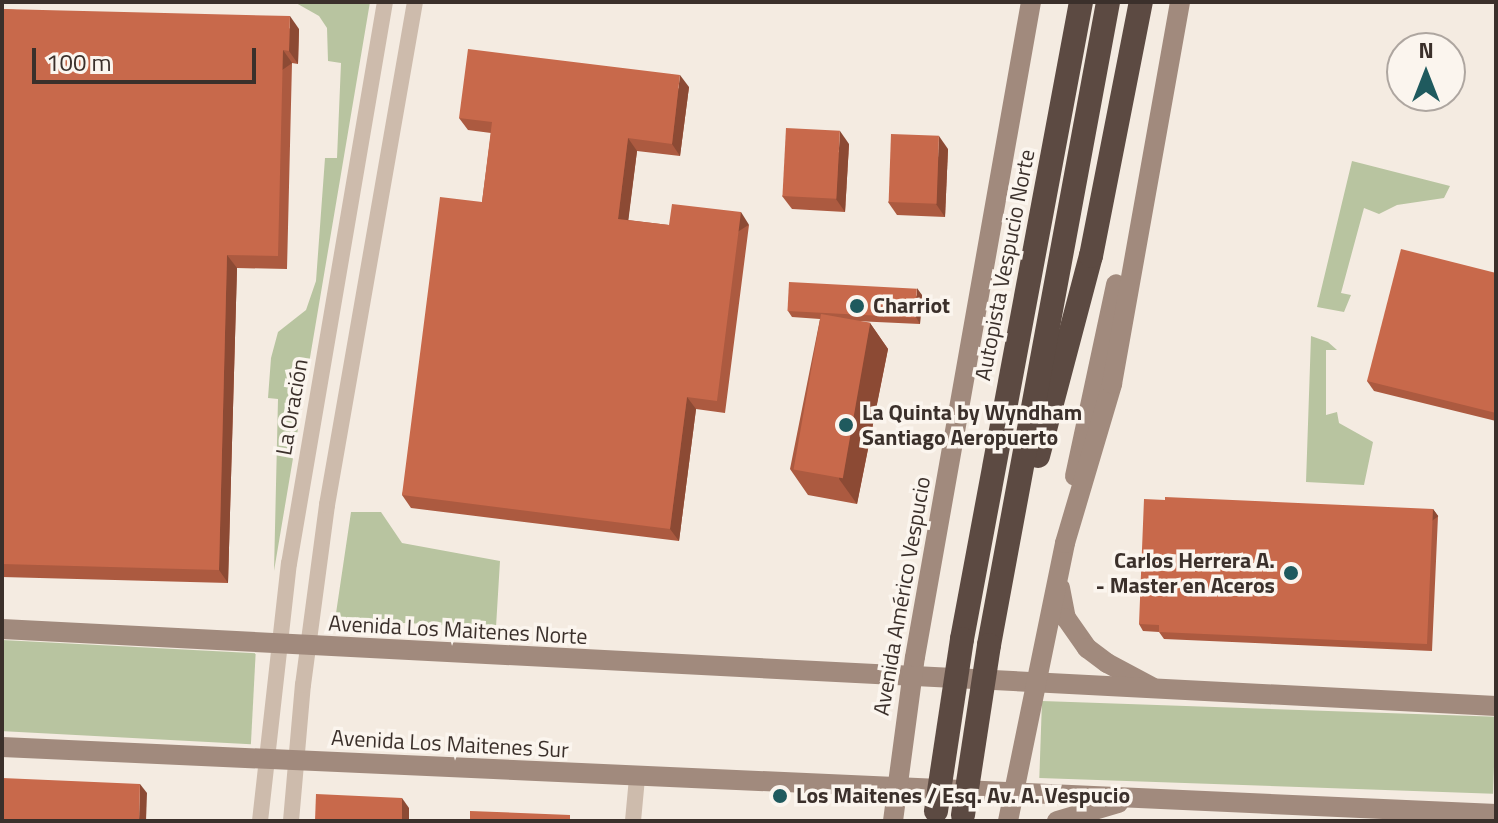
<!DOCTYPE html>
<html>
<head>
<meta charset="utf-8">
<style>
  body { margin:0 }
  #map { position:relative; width:1498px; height:823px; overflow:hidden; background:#f4ebe1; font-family:"Titillium Web",sans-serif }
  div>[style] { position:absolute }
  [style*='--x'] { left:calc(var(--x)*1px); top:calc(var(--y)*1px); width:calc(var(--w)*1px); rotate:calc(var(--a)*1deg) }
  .green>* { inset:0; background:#b8c4a0; transform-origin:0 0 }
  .street>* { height:16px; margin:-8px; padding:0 8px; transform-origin:8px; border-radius:8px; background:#cdbbac }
  .secondary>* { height:20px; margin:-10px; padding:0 10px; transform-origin:10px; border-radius:10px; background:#a18a7d }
  .highway>* { height:24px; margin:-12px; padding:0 12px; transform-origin:12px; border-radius:12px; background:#5c4a42 }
  .highway-bridge>* { height:24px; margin:-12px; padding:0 12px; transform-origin:12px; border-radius:12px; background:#5c4a42 }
  .wall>* { inset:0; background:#ac5a40 }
  .shaded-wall>* { inset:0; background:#8c4a34; transform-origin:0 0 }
  .building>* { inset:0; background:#c8694b; transform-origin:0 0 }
  .dots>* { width:22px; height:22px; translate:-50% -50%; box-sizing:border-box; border:4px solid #fbf5ee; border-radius:50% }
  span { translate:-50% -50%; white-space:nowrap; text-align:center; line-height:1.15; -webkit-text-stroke:7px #fbf5ee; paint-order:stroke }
  .street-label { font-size:22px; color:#3b302b }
  .poi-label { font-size:22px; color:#3b302b; font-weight:700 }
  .left { translate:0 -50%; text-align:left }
  .right { translate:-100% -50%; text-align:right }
  .frame { position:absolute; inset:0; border:4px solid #3b302b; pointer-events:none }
  .north { position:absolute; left:1386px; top:32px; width:80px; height:80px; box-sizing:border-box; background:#fbf5ee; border:2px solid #aea6a0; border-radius:50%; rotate:0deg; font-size:22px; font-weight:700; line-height:32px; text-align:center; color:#3b302b }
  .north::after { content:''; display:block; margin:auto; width:28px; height:36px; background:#1f5a5e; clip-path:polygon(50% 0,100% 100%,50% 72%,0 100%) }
  .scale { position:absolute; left:32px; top:48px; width:224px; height:36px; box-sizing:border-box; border:4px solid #3b302b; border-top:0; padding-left:10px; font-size:24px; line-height:28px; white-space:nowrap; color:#3b302b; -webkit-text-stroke:6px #fbf5ee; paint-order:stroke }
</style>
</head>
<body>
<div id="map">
  <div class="green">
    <i style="clip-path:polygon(253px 2px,370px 2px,274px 571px,278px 399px,268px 398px,271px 358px,278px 332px,306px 310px,316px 281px,325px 158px,337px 158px,341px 63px,328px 61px,327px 28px,319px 16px,296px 3px)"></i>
    <i style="clip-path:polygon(1352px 161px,1450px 186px,1444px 198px,1397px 205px,1379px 214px,1364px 208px,1341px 293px,1351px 295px,1344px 312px,1317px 307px)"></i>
    <i style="clip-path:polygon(1311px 336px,1328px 342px,1337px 350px,1326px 350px,1326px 415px,1337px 412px,1339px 423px,1373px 442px,1364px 485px,1306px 482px)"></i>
    <i style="clip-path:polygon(351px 512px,381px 512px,402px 543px,500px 561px,496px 627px,335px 620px)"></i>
    <i style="left:2px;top:640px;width:254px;height:91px;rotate:3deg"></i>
    <i style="left:1042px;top:701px;width:454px;height:77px;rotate:2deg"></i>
  </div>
  <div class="street">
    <i style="--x:260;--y:821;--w:259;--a:-83.6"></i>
    <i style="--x:289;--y:564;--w:570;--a:-80.31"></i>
    <i style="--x:291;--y:821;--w:137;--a:-85"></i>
    <i style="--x:303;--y:685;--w:182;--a:-82.4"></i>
    <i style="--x:327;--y:505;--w:511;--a:-80.08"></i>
    <i style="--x:633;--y:821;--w:43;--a:-84.7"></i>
  </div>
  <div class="secondary">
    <i style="--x:1075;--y:476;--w:196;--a:-77.9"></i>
    <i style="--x:1060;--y:588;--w:31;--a:79"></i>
    <i style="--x:1066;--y:618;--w:37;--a:55"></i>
    <i style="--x:1087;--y:648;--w:25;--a:37"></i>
    <i style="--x:1107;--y:663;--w:51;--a:28.1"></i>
    <i style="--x:2;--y:629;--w:1496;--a:2.95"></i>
    <i style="--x:2;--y:747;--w:1496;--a:2.57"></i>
    <i style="--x:893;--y:821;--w:165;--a:-82.4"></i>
    <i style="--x:915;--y:657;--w:665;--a:-79.96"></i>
    <i style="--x:1008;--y:821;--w:284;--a:-78.4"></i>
    <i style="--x:1065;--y:543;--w:166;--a:-73.5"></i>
    <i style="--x:1112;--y:384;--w:388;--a:-79.9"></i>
    <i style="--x:1057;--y:821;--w:64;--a:-16.4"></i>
  </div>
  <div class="highway">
    <i style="--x:1038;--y:456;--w:207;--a:-75.2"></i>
    <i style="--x:1091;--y:256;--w:259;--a:-78.9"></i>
    <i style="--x:962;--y:639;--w:648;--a:-79.42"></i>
    <i style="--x:989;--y:645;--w:654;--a:-79.51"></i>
  </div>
  <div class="highway-bridge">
    <i style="--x:936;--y:811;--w:174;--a:-81.4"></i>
    <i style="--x:963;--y:815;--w:172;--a:-81.3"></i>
  </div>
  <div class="wall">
    <i style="clip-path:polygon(2px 9px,299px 29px,298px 64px,292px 63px,287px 269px,237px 268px,228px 583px,2px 577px)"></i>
    <i style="clip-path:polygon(689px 87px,680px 156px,637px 151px,628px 220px,669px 225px,749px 225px,725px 413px,696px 409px,679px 541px,411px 508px,402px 495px,482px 202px,491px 133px,468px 130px,459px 118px)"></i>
    <i style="clip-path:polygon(849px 144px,845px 212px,792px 209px,782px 196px)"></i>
    <i style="clip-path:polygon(948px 149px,945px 217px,897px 215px,888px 202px)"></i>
    <i style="clip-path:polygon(1496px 273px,1496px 421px,1374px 391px,1367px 381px)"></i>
    <i style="clip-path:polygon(922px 295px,920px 324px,855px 321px,870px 323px,888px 349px,857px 504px,808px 495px,790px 469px,820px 319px,792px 317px,788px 311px)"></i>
    <i style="clip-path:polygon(1433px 509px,1438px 516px,1432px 651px,1164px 639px,1159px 632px,1143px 631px,1139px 624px)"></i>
  </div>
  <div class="shaded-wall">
    <i style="clip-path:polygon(290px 16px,299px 29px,298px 64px,289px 51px)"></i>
    <i style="left:283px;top:50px;width:16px;height:206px;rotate:55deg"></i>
    <i style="clip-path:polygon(680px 75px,689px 87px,680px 156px,672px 144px)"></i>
    <i style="clip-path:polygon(840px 131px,849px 144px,845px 212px,836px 199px)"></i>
    <i style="clip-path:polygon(939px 136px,948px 149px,945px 217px,936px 204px)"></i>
    <i style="clip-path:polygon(628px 138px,637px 151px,627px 231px,618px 219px)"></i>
    <i style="left:741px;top:212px;width:15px;height:191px;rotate:58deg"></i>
    <i style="clip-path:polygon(227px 255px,237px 268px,228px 583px,219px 570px)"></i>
    <i style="clip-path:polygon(917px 288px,922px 295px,920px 324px,916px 317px)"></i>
    <i style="clip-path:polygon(870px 323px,888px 349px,857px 504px,839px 479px)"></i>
    <i style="clip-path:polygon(687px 397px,696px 409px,679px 541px,670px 529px)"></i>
    <i style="left:1433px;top:509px;width:9px;height:135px;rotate:54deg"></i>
    <i style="clip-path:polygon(140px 784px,147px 793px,146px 821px,139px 821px)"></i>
    <i style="clip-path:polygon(402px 798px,409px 808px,409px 821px,402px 821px)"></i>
  </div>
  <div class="building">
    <i style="clip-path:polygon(2px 9px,290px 16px,289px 51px,283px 50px,278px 256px,227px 255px,219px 570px,2px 564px)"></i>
    <i style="clip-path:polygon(468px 49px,680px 75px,672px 144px,628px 138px,618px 219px,669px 225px,672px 204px,741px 212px,717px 401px,687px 397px,670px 529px,402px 495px,440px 197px,482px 202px,492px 122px,459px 118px)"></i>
    <i style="left:786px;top:128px;width:54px;height:68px;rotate:3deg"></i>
    <i style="left:891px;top:134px;width:48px;height:68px;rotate:2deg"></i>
    <i style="clip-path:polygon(1401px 249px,1496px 273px,1496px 413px,1367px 381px)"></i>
    <i style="left:789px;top:282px;width:128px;height:29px;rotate:3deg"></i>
    <i style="left:821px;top:314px;width:50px;height:158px;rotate:10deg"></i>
    <i style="clip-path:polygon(1165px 497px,1433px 509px,1427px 644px,1159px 632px,1159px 625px,1139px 624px,1144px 499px,1165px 500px)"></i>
    <i style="clip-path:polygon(2px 778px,140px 784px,139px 821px,2px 821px)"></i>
    <i style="clip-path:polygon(316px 794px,402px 798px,402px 821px,315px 821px)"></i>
    <i style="clip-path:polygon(470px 811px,570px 815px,570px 821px,470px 821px)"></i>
  </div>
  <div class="dots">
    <i style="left:857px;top:306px;background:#1f5a5e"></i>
    <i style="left:846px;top:425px;background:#1f5a5e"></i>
    <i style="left:1291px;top:573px;background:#1f5a5e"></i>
    <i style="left:780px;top:796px;background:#1f5a5e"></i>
  </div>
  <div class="street-label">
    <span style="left:1005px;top:265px;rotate:-79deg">Autopista Vespucio Norte</span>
    <span style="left:292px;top:407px;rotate:-80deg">La Oración</span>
    <span style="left:902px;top:596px;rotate:-80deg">Avenida Américo Vespucio</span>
    <span style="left:458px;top:630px;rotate:3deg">Avenida Los Maitenes Norte</span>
    <span style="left:450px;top:744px;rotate:3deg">Avenida Los Maitenes Sur</span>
  </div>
  <div class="poi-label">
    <span class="left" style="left:873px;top:306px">Charriot</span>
    <span class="left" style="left:862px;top:425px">La Quinta by Wyndham<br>Santiago Aeropuerto</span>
    <span class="right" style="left:1275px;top:573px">Carlos Herrera A.<br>- Master en Aceros</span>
    <span class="left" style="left:796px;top:796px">Los Maitenes / Esq. Av. A. Vespucio</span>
  </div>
  <div class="frame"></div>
  <div class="north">N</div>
  <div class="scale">100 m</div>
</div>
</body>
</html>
